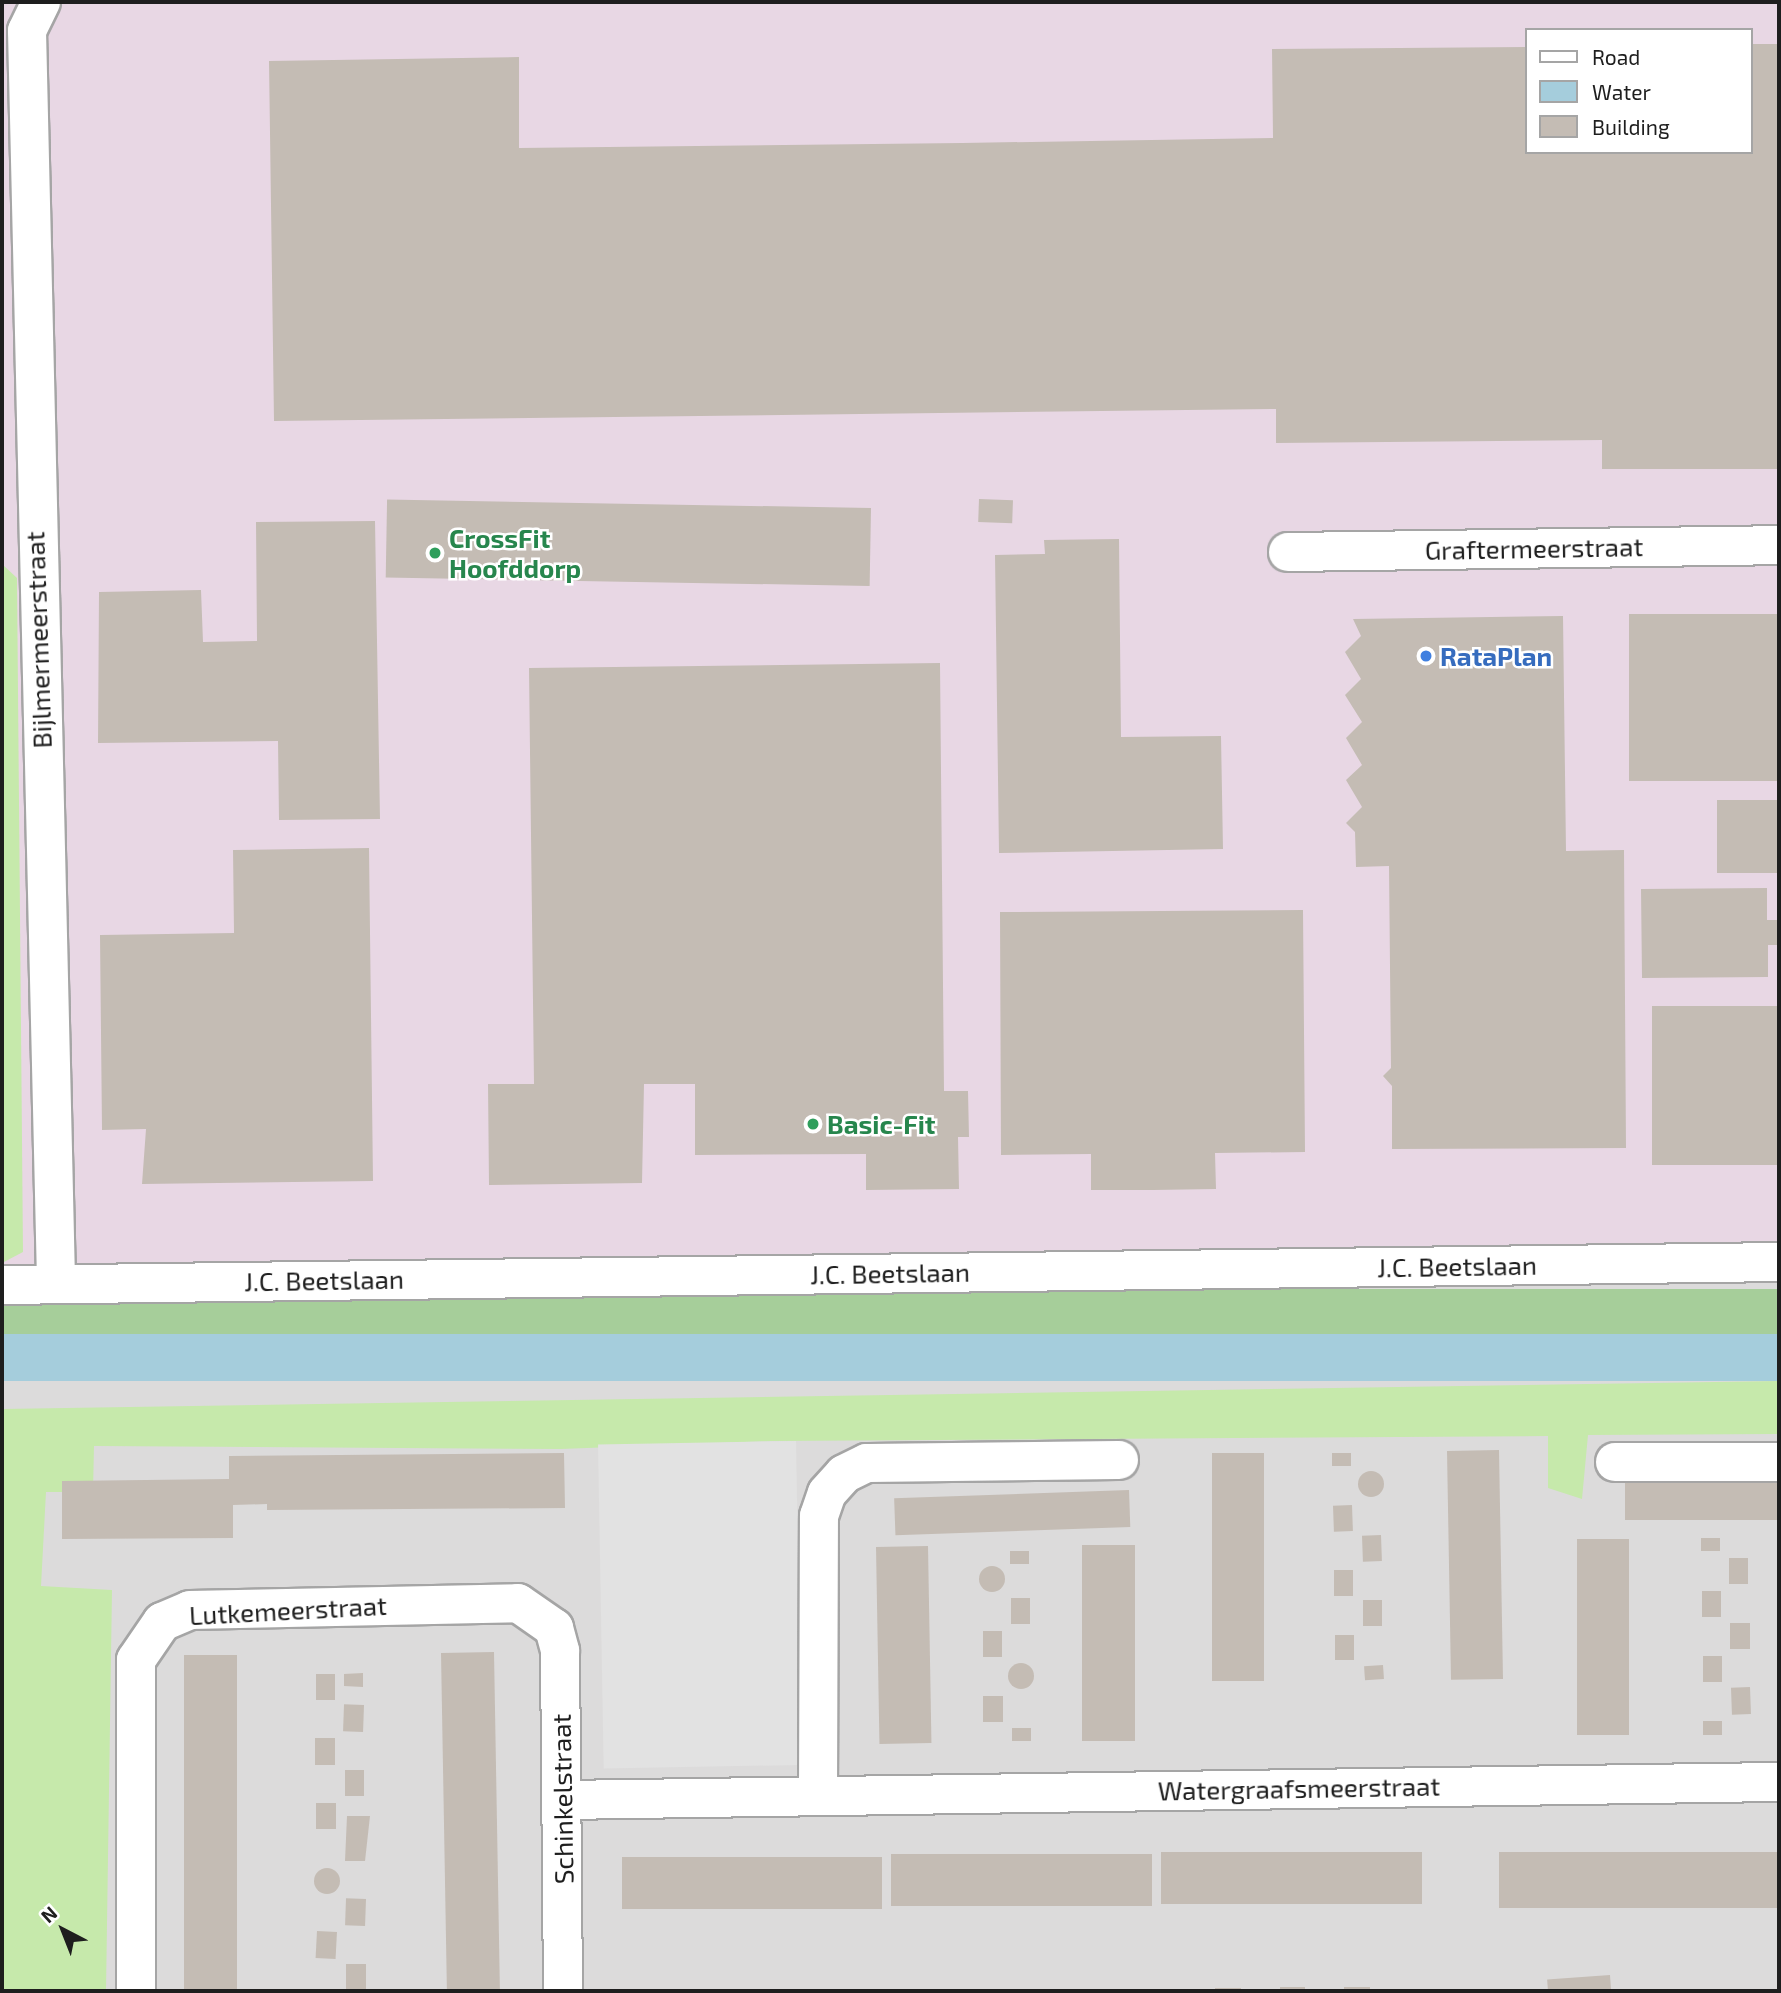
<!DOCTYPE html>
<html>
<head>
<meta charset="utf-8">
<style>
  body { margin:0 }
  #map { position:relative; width:1781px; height:1993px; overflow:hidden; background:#efece5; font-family:"Exo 2",sans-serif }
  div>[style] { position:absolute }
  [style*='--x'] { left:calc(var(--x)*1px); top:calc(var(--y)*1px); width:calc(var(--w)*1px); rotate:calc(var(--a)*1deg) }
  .residential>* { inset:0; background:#dcdbdb; transform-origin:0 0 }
  .industrial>* { inset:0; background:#e8d7e4 }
  .grass>* { inset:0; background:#c6e9ab }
  .forest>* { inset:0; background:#a6ce9a; transform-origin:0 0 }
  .parking>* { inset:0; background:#e2e2e2; transform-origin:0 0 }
  .water>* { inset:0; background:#a5cddc; transform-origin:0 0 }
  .building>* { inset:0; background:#c4bcb4; transform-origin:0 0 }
  .round { border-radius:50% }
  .roads { filter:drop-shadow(2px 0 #a5a5a5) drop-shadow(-2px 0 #a5a5a5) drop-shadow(0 2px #a5a5a5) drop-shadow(0 -2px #a5a5a5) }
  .minor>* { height:38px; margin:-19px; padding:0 19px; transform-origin:19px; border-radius:19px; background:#fff }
  .dots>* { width:19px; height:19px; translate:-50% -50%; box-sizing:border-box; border:4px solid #fff; border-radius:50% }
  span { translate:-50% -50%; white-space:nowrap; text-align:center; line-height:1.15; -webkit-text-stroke:5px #fff; paint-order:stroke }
  .leisure-label { font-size:26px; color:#27864d; font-weight:700 }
  .left { translate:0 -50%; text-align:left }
  .street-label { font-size:26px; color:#1e1e1e }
  .shop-label { font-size:26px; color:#366cbe; font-weight:700 }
  .frame { position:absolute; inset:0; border:4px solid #1e1e1e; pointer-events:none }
  .legend { position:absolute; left:1525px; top:28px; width:228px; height:126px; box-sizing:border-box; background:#fff; border:2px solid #a5a5a5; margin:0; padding:9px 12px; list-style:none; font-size:21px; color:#1e1e1e }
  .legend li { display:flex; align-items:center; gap:14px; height:35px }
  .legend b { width:35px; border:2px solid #a5a5a5 }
  .north { position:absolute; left:28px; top:1895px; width:70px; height:70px; -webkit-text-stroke:5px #fff; paint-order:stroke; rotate:318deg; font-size:19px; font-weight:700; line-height:28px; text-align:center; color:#1e1e1e }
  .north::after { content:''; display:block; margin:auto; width:24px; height:32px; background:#1e1e1e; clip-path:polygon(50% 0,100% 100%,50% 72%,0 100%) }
</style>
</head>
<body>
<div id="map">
  <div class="residential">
    <i style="left:1779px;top:1261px;width:730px;height:1777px;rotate:90deg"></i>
  </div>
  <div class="industrial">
    <i style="clip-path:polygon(evenodd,2px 2px,1779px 2px,1779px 1261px,2px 1275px,2px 2px,1527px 30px,1751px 30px,1751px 152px,1527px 152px,1527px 30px)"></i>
  </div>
  <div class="grass">
    <i style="clip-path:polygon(2px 564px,17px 578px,23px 1252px,2px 1263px)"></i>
    <i style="clip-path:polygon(1779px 1381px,1779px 1434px,1588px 1435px,1582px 1499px,1548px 1488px,1548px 1436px,773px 1441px,561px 1449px,94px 1446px,93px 1492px,46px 1492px,41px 1586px,112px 1590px,106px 1991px,2px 1991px,2px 1409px)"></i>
  </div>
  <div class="forest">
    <i style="left:1779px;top:1289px;width:45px;height:1777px;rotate:90deg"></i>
  </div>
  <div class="parking">
    <i style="left:796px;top:1441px;width:324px;height:198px;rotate:89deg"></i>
  </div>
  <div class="water">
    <i style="left:1779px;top:1334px;width:47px;height:1777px;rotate:90deg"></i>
  </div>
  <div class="building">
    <i style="clip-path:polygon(1751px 44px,1779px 44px,1779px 469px,1602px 469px,1602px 440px,1276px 443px,1276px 409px,274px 421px,269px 61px,519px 57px,519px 148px,962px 143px,1273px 138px,1272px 49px,1527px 47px,1527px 152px,1751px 152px)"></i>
    <i style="left:979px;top:499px;width:34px;height:23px;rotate:2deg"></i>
    <i style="left:871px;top:508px;width:78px;height:484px;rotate:91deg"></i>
    <i style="clip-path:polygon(375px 521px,380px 819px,279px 820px,278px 741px,98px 743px,99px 592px,201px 590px,203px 642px,257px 641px,256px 522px)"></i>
    <i style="clip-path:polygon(1119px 539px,1121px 737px,1221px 736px,1223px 849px,999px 853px,995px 555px,1045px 554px,1044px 540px)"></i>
    <i style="left:1779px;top:614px;width:167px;height:150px;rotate:90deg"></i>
    <i style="clip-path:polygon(1563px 616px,1566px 851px,1624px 850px,1626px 1148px,1392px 1149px,1392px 1086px,1383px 1076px,1391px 1068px,1389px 866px,1356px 867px,1355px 832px,1346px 823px,1362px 807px,1346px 780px,1362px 765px,1346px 738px,1362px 722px,1345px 695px,1361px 679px,1345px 652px,1361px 636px,1353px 619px)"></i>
    <i style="clip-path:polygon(940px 663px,944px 1091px,968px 1091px,969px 1137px,958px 1137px,959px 1189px,866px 1190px,866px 1154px,695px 1155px,695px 1084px,644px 1084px,642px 1183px,489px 1185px,488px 1084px,534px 1084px,529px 668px)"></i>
    <i style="left:1779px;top:800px;width:73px;height:62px;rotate:90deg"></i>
    <i style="clip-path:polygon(369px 848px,373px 1181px,142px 1184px,146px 1129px,102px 1130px,100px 935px,234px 933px,233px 850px)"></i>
    <i style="clip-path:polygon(1767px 888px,1767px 920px,1779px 920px,1779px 945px,1768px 945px,1768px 977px,1642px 978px,1641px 889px)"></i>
    <i style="clip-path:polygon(1303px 910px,1305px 1152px,1215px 1153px,1216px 1189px,1153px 1190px,1091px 1190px,1091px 1154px,1001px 1155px,1000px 912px)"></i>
    <i style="left:1779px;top:1006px;width:159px;height:127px;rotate:90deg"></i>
    <i style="left:1499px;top:1450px;width:229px;height:52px;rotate:89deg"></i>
    <i style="clip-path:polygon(564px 1453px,565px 1508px,267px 1510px,267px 1504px,233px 1505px,233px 1538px,62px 1539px,62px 1481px,229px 1479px,229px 1456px)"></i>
    <i style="left:1212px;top:1453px;width:52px;height:228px"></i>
    <i style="left:1332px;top:1453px;width:19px;height:13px"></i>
    <i class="round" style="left:1358px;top:1471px;width:26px;height:26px"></i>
    <i style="left:1779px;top:1483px;width:37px;height:154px;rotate:90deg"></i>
    <i style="left:1129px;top:1490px;width:37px;height:235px;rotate:88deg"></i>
    <i style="left:1352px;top:1505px;width:26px;height:19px;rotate:88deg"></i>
    <i style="left:1381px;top:1535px;width:26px;height:19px;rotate:88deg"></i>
    <i style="left:1701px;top:1538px;width:19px;height:13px"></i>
    <i style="left:1577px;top:1539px;width:52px;height:196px"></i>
    <i style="left:1082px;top:1545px;width:53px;height:196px"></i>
    <i style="left:928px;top:1546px;width:197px;height:52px;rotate:89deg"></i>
    <i style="left:1010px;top:1551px;width:19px;height:13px"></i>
    <i style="left:1729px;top:1558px;width:19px;height:26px"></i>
    <i class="round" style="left:979px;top:1566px;width:26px;height:26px"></i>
    <i style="left:1334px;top:1570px;width:19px;height:26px"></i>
    <i style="left:1702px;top:1591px;width:19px;height:26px"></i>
    <i style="left:1011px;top:1598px;width:19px;height:26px"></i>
    <i style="left:1363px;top:1600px;width:19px;height:26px"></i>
    <i style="left:1730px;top:1623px;width:20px;height:26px"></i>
    <i style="left:983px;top:1631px;width:19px;height:26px"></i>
    <i style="left:1335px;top:1635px;width:19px;height:25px"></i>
    <i style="left:494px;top:1652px;width:339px;height:53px;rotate:89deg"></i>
    <i style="left:184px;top:1655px;width:53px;height:336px"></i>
    <i style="left:1703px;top:1656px;width:19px;height:26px"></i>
    <i class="round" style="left:1008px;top:1663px;width:26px;height:26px"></i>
    <i style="left:1383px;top:1665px;width:14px;height:19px;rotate:86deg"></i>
    <i style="clip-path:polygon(363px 1673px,363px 1687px,344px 1686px,344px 1674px)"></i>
    <i style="left:316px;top:1674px;width:19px;height:26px"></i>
    <i style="left:1750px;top:1687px;width:27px;height:19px;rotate:88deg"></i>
    <i style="left:983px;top:1696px;width:20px;height:26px"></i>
    <i style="left:364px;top:1705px;width:27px;height:20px;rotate:92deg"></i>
    <i style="left:1703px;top:1721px;width:19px;height:14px"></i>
    <i style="left:1031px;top:1728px;width:13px;height:19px;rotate:90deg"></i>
    <i style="left:315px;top:1738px;width:20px;height:27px"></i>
    <i style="left:364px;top:1770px;width:26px;height:19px;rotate:90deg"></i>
    <i style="left:316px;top:1803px;width:20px;height:26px"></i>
    <i style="clip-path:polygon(347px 1816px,370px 1816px,365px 1861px,345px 1861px)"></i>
    <i style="left:1422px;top:1852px;width:52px;height:261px;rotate:90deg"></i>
    <i style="left:1779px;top:1852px;width:56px;height:280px;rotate:90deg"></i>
    <i style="left:1152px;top:1854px;width:52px;height:261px;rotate:90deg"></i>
    <i style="left:882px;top:1857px;width:52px;height:260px;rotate:90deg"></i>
    <i class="round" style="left:314px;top:1868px;width:26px;height:26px"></i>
    <i style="left:366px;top:1899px;width:27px;height:20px;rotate:92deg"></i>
    <i style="left:317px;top:1931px;width:20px;height:27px;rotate:3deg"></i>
    <i style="left:346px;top:1964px;width:20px;height:26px"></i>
    <i style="left:1610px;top:1975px;width:16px;height:63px;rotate:86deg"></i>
    <i style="left:1280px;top:1987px;width:25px;height:4px"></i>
    <i style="left:1344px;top:1987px;width:26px;height:4px"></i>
    <i style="left:1215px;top:1988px;width:26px;height:3px"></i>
  </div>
  <div class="roads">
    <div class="minor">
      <i style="--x:41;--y:2;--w:32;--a:116"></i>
      <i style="--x:27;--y:31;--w:1253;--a:88.67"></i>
      <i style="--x:1288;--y:552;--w:491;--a:-0.8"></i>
      <i style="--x:2;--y:1285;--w:1777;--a:-0.74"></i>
      <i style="--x:1615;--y:1462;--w:164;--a:0"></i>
      <i style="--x:818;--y:1793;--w:277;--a:-89.8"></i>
      <i style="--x:819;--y:1516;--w:24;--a:-71"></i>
      <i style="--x:827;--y:1493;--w:25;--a:-48"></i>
      <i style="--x:844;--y:1474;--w:25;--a:-26"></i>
      <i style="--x:867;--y:1463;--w:252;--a:-0.7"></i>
      <i style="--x:563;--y:1800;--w:1216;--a:-0.85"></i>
      <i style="--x:136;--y:1991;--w:331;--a:-90"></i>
      <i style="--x:136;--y:1660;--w:46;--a:-55.6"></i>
      <i style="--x:162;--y:1622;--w:30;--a:-23"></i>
      <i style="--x:190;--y:1610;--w:328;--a:-1.2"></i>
      <i style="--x:518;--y:1603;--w:44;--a:34.8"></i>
      <i style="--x:554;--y:1628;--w:24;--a:75"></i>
      <i style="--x:560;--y:1651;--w:340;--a:89.5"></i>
    </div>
  </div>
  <div class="dots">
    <i style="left:435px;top:553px;background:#2e9e5b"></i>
    <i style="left:1426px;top:656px;background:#3f7fe0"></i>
    <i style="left:813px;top:1124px;background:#2e9e5b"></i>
  </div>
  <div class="leisure-label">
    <span class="left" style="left:449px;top:553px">CrossFit<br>Hoofddorp</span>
    <span class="left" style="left:827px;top:1124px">Basic-Fit</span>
  </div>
  <div class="street-label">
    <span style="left:1534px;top:548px;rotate:-1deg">Graftermeerstraat</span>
    <span style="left:38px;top:640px;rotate:-92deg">Bijlmermeerstraat</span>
    <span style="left:1457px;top:1266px;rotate:-1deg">J.C. Beetslaan</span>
    <span style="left:890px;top:1273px;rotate:-1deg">J.C. Beetslaan</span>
    <span style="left:324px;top:1280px;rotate:-1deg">J.C. Beetslaan</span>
    <span style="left:288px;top:1610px;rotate:-3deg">Lutkemeerstraat</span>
    <span style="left:1299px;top:1788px;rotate:-1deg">Watergraafsmeerstraat</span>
    <span style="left:562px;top:1799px;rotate:-91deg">Schinkelstraat</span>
  </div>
  <div class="shop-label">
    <span class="left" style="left:1440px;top:656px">RataPlan</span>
  </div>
  <div class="frame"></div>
  <ul class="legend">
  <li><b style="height:9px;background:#fff"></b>Road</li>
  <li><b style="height:19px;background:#a5cddc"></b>Water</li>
  <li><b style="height:19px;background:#c4bcb4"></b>Building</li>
  </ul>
  <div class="north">N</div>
</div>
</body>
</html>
